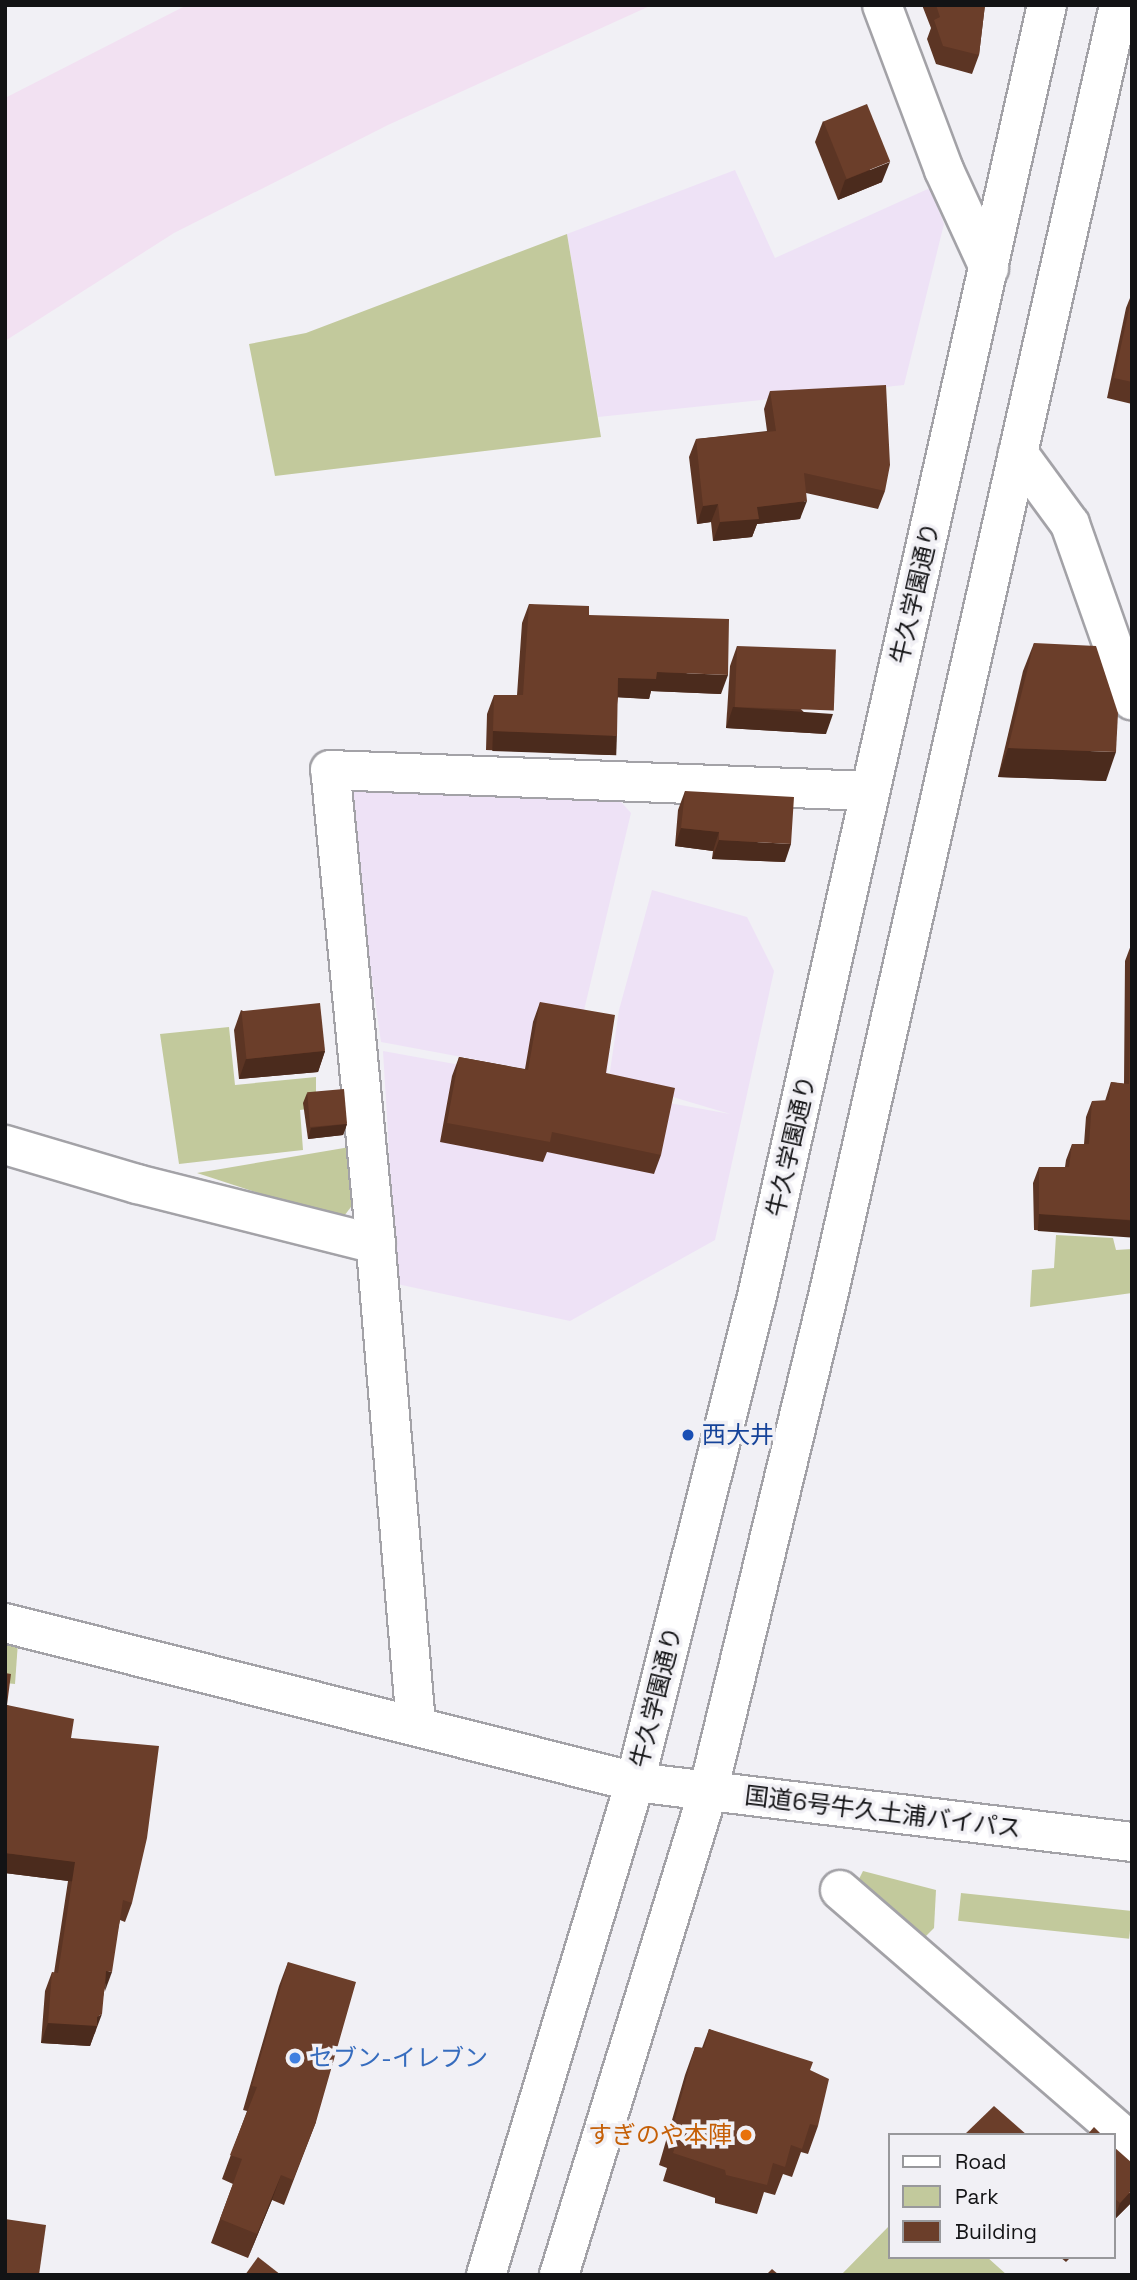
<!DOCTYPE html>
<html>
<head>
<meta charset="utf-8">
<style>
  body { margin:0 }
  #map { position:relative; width:1137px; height:2280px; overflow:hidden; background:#f1f0f5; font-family:"Space Grotesk","Noto Sans JP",sans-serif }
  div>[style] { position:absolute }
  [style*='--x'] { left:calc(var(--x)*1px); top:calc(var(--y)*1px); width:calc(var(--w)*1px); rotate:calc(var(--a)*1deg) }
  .commercial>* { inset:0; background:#eee2f6 }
  .industrial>* { inset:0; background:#f2e1f2 }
  .green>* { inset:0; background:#c2c99c; transform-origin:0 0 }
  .roads { filter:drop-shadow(2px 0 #a3a2a7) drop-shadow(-2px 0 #a3a2a7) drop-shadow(0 2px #a3a2a7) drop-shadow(0 -2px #a3a2a7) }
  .minor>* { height:38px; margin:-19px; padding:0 19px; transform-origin:19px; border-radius:19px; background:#fff }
  .trunk>* { height:38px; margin:-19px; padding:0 19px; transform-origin:19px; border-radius:19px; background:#fff }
  .wall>* { inset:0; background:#5c3524 }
  .shaded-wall>* { inset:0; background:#4b2b1d; transform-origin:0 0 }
  .building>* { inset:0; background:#6b3e2a; transform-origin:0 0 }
  .dots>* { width:19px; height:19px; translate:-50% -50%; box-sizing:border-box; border:4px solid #f1f0f5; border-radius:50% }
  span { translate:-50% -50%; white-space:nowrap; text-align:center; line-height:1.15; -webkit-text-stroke:7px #f1f0f5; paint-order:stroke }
  .street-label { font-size:24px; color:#131315 }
  .transit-label { font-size:24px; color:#164399 }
  .left { translate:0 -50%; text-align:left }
  .shop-label { font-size:24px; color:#366cbe }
  .food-label { font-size:24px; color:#c56008 }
  .right { translate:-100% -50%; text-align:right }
  .frame { position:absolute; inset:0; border:7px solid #131315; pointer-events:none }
  .legend { position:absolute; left:888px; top:2133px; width:228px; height:126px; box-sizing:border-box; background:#f1f0f5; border:2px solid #98989b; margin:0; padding:9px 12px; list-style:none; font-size:21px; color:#131315 }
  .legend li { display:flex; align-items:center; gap:14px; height:35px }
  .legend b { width:35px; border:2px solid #98989b }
</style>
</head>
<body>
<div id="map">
  <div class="commercial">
    <i style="clip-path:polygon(735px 170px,775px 258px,930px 188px,944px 224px,904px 385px,598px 417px,567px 234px)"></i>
    <i style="clip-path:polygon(360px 780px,614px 794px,631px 813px,581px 1023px,612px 1027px,606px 1084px,381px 1042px,346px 796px)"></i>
    <i style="clip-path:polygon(652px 890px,747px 917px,774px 971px,715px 1240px,570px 1321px,397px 1284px,383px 1051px,730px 1114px,609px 1078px,619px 1010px)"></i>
  </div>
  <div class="industrial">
    <i style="clip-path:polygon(187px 5px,652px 5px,388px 125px,174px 233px,5px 341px,5px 98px)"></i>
  </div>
  <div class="green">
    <i style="clip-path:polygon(567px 234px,601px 437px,275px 476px,249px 344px,306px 333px)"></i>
    <i style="clip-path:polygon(229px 1027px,235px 1085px,316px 1077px,316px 1108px,300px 1110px,303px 1150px,179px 1164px,160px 1034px)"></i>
    <i style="clip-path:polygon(350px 1147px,354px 1203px,341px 1220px,197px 1173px)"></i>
    <i style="clip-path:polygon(1056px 1235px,1113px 1238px,1116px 1250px,1132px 1249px,1132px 1293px,1030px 1307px,1032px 1270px,1054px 1268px)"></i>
    <i style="clip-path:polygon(5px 1639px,18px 1642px,15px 1684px,5px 1683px)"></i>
    <i style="clip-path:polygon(863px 1871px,936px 1890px,934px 1928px,924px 1938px,858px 1881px)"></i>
    <i style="left:961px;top:1893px;width:172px;height:28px;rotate:6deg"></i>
    <i style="clip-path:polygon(890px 2225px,890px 2257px,987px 2257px,1007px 2275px,841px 2275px)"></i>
  </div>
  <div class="roads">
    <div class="minor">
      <i style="--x:882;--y:5;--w:176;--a:69.4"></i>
      <i style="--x:944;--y:170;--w:108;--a:65.3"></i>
      <i style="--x:1018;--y:453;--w:88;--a:53.8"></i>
      <i style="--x:1070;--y:524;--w:187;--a:70.6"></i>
      <i style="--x:5;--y:1145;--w:138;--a:16.5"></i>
      <i style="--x:137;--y:1184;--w:246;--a:14.1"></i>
      <i style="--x:5;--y:1623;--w:650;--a:14.16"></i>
      <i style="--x:416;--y:1725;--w:483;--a:-94.8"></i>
      <i style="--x:376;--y:1244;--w:476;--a:-95.5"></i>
      <i style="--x:330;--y:770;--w:540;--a:2.23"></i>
      <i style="--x:840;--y:1890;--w:386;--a:40.9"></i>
    </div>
    <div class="trunk">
      <i style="--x:635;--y:1782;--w:501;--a:6.88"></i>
      <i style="--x:486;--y:2275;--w:515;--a:-73.18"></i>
      <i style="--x:635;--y:1782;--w:501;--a:-75.91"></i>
      <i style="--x:757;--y:1296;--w:1323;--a:-77.34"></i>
      <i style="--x:559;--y:2275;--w:505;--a:-72.86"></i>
      <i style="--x:708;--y:1792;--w:514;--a:-76.4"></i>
      <i style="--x:829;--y:1292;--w:1319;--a:-77.3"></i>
    </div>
  </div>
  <div class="wall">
    <i style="clip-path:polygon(922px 5px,985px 5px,979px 55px,972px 74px,936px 64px,927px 39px,931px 28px)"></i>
    <i style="clip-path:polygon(823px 121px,882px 182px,838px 200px,815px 142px)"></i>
    <i style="clip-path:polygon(1132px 293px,1132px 404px,1107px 398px,1126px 308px)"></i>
    <i style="clip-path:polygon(770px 391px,885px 491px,878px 509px,806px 493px,800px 519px,757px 524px,752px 537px,713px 541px,711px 522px,697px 524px,689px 457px,696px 439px,767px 431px,764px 409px)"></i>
    <i style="clip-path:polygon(529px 604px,589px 615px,721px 694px,651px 691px,649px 699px,618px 697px,610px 755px,486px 750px,487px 714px,494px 695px,517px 695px,522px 623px)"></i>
    <i style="clip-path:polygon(1034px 643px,1106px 781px,998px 777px,1023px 671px)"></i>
    <i style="clip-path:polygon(737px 646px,826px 734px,726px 728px,730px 666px)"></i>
    <i style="clip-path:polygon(685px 791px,785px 862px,712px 859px,713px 851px,675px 846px,678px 810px)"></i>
    <i style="clip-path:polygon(1131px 945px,1132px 945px,1132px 1236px,1034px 1230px,1033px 1183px,1039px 1167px,1065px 1167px,1066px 1160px,1072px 1144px,1084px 1144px,1086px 1117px,1092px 1101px,1105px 1101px,1111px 1082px,1124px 1084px,1125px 961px)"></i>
    <i style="clip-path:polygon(540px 1002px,606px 1073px,661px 1155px,654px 1174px,547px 1152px,543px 1162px,440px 1142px,452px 1076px,459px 1057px,525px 1069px,533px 1022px)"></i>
    <i style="clip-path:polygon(241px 1010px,325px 1051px,318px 1072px,239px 1079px,234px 1030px)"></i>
    <i style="clip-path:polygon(307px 1093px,347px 1124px,343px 1135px,308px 1139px,303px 1103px)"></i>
    <i style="clip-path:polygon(5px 1673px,7px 1705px,71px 1738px,132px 1903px,125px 1922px,120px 1920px,95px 2033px,94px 2034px,90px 2046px,41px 2043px,45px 1991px,52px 1972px,54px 1973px,68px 1881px,5px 1873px)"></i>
    <i style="clip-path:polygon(288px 1962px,316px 2122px,284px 2205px,272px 2200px,248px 2258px,211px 2243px,233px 2184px,222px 2179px,247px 2111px,243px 2110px,279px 1986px)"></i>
    <i style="clip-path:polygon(709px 2029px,810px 2070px,818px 2126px,808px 2154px,801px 2152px,792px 2177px,783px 2174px,775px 2195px,764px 2192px,757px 2214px,715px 2203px,715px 2198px,663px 2181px,667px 2168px,659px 2165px,685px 2075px,695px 2047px,702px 2048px)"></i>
    <i style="clip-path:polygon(1114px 2147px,1132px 2202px,1114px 2220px)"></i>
    <i style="clip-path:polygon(1060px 2257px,1071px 2257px,1066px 2262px)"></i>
  </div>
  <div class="shaded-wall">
    <i style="clip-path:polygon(890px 162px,882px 182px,838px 200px,845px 180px)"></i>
    <i style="clip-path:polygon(807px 501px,800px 519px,757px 524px,752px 537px,713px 541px,720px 522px,757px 507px)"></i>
    <i style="clip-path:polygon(718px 504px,711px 522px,697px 524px,703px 506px)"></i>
    <i style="clip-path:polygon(657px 672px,728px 675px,721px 694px,651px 691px,649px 699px,611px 697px,618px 678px)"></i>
    <i style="clip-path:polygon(733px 707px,833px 714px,826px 734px,726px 728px)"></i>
    <i style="left:493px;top:731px;width:124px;height:20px;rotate:2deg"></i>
    <i style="clip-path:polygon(1008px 748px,1116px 752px,1106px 781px,998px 777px)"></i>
    <i style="clip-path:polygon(681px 828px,719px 832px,713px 851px,675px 846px)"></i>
    <i style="clip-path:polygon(719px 840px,791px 844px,785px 862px,712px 859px)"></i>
    <i style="clip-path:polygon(325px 1051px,318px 1072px,239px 1079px,246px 1059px)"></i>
    <i style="clip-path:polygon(347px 1124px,343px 1135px,308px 1139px,311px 1128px)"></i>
    <i style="left:1039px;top:1214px;width:93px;height:17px;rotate:4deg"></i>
    <i style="left:5px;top:1853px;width:71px;height:20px;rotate:7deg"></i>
    <i style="clip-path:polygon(106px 1971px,112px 1972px,105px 1991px)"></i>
    <i style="clip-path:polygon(102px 2014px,90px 2046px,41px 2043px,48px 2023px,97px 2017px)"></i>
    <i style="clip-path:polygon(281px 2175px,272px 2200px,248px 2258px,257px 2234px)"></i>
    <i style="clip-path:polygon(1132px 2190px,1132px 2202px,1114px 2220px,1120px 2203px)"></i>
  </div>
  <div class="building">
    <i style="clip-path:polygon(936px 5px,985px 5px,979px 55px,943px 46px,934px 20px,940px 17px)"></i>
    <i style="left:867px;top:104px;width:62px;height:47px;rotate:68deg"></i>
    <i style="clip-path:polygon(1132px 296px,1132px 382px,1114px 378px)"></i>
    <i style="clip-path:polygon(886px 385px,890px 465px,885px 491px,804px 473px,807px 501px,757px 507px,759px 519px,720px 522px,718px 504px,703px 506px,696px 439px,776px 431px,770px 391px)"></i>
    <i style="clip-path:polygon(529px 604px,589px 606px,589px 615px,729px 619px,728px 675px,657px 672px,656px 679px,618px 678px,617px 736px,493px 731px,494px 695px,523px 695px)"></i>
    <i style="clip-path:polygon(1034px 643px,1096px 646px,1118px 713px,1116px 752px,1008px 748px)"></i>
    <i style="left:737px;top:646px;width:99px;height:61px;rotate:2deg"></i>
    <i style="clip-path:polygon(685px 791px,794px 797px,791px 844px,719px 840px,719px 832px,681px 828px)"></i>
    <i style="clip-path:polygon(1131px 945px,1132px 945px,1132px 1220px,1039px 1214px,1039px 1167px,1069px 1167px,1072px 1144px,1089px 1144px,1092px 1101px,1109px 1100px,1111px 1082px,1129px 1084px)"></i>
    <i style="clip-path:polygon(540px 1002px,615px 1015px,606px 1073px,675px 1088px,661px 1155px,552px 1132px,550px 1142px,447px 1123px,459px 1057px,528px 1070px)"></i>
    <i style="left:320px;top:1003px;width:48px;height:79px;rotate:84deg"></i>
    <i style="left:344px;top:1089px;width:35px;height:37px;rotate:85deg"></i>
    <i style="clip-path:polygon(5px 1673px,11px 1674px,7px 1705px,74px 1719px,71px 1738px,159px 1746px,147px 1838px,132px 1903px,123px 1900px,112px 1972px,106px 1971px,102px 2014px,97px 2017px,97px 2026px,48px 2023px,52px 1972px,58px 1973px,75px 1862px,5px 1853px)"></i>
    <i style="clip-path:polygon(288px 1962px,356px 1982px,316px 2122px,293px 2180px,281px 2175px,257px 2234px,220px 2219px,242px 2159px,230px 2155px,257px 2087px,252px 2086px)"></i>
    <i style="clip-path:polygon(709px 2029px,813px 2062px,810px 2070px,829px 2079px,818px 2126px,810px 2124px,802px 2149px,791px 2145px,785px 2167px,773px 2163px,767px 2185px,726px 2175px,725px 2170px,673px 2153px,677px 2140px,670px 2137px,695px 2047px,704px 2048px)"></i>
    <i style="clip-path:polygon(994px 2106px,1027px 2135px,964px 2135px)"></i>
    <i style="clip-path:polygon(1094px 2127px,1102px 2135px,1087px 2135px)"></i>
    <i style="clip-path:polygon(1114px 2147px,1132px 2163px,1132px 2190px,1120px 2203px,1114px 2198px)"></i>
    <i style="clip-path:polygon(5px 2219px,46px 2225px,39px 2275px,5px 2275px)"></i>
    <i style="clip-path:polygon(258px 2257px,281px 2275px,245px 2275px)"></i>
    <i style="clip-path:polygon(772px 2269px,779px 2275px,766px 2275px)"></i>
  </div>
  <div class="dots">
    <i style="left:688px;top:1435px;background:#1a4fb4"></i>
    <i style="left:295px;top:2058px;background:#3f7fe0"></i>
    <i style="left:746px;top:2135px;background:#e8710a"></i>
  </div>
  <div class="street-label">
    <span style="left:915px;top:593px;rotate:-77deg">牛久学園通り</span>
    <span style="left:791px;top:1146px;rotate:-77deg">牛久学園通り</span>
    <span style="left:656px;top:1697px;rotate:-76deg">牛久学園通り</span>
    <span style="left:883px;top:1812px;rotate:7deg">国道6号牛久土浦バイパス</span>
  </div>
  <div class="transit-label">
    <span class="left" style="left:702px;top:1435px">西大井</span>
  </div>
  <div class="shop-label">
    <span class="left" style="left:309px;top:2058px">セブン-イレブン</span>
  </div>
  <div class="food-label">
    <span class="right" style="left:732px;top:2135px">すぎのや本陣</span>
  </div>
  <div class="frame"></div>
  <ul class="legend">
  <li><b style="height:9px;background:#fff"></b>Road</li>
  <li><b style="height:19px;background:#c2c99c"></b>Park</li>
  <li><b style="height:19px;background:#6b3e2a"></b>Building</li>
  </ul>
</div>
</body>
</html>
